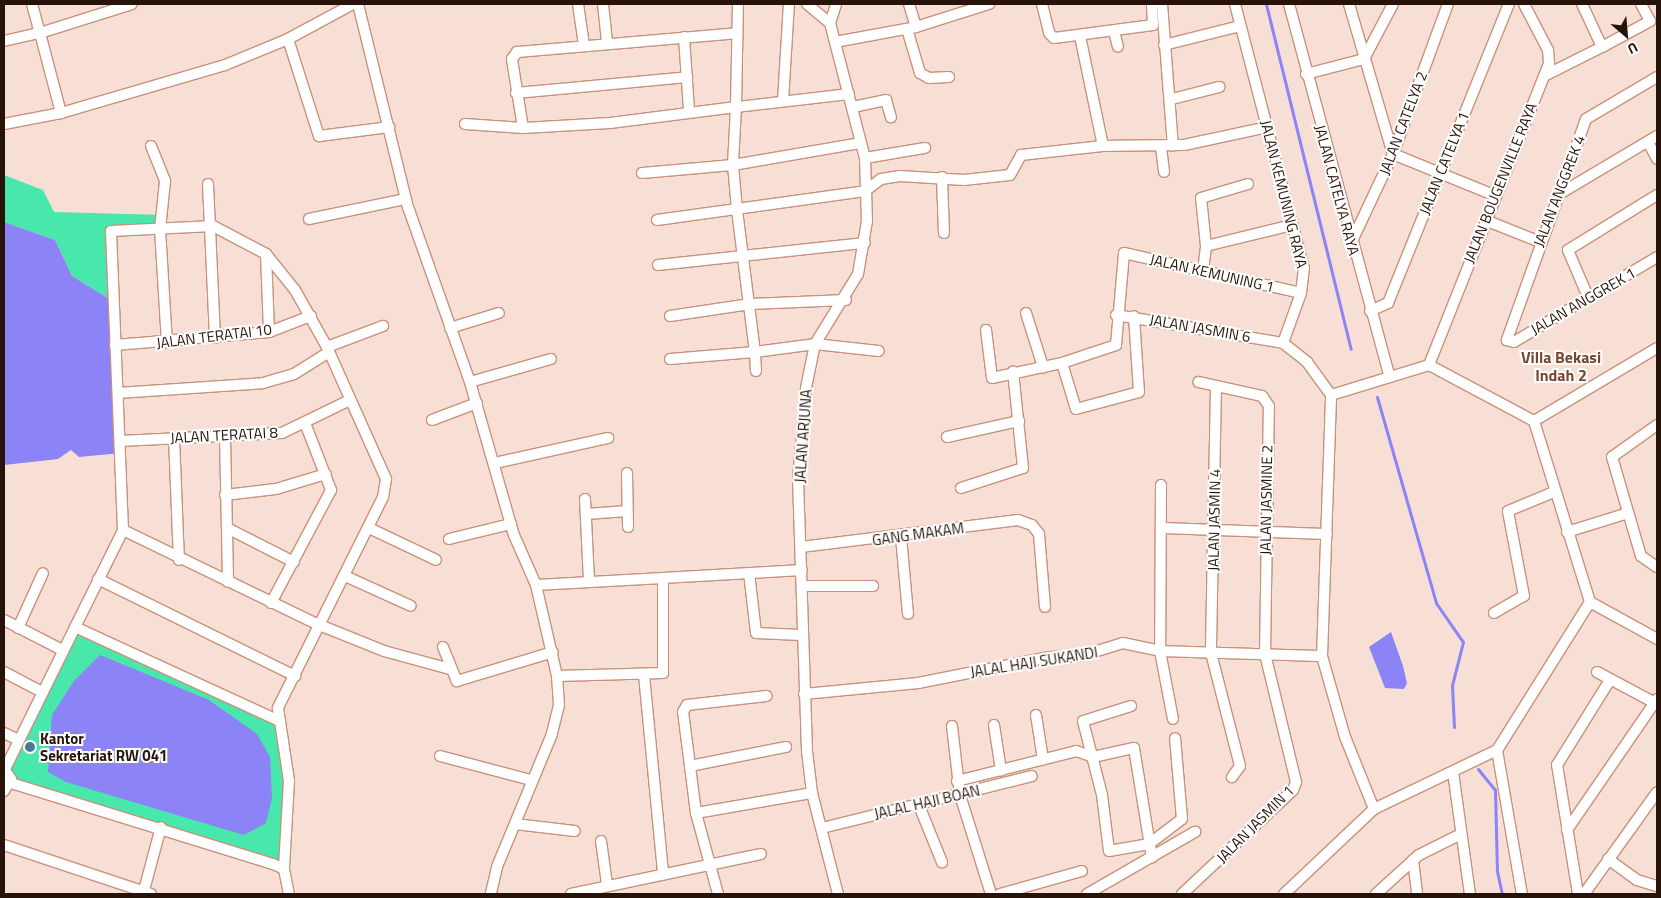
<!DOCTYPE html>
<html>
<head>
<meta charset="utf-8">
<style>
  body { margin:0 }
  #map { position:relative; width:1661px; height:898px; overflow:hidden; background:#f7dfd5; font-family:"Titillium Web",sans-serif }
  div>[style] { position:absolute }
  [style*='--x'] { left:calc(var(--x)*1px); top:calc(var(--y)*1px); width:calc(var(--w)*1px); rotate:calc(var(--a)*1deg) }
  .green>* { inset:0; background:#48e7ac }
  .water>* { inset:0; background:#8b83f6 }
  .stream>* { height:3px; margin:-1.5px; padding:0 1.5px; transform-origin:1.5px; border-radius:1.5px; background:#8b83f6 }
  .roads { filter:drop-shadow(1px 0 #c99179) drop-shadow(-1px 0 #c99179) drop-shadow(0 1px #c99179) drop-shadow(0 -1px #c99179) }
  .minor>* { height:10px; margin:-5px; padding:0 5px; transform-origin:5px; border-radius:5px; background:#fff }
  .dots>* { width:14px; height:14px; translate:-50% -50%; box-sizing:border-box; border:2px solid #fff; border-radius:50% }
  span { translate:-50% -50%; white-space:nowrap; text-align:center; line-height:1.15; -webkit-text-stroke:4px #fff; paint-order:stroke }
  .street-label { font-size:15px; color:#28130a }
  .poi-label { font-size:15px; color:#28130a; font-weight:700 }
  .left { translate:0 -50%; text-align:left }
  .neighbourhood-label { font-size:16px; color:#794731; font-weight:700 }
  .frame { position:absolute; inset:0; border:5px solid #28130a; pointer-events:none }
  .north { position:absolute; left:1601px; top:10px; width:50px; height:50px; -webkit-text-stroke:4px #fff; paint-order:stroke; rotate:153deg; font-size:14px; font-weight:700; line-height:20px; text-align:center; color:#28130a }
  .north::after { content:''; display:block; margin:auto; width:18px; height:22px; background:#28130a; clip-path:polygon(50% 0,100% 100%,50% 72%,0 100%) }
</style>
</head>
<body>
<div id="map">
  <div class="green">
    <i style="clip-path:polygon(4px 175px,43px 190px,54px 212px,164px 215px,160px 229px,111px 231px,111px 300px,72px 276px,55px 240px,4px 222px)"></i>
    <i style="clip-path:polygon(75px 627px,279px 721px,285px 736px,284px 869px,12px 783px,4px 791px,4px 769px)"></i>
  </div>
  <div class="water">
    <i style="clip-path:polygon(4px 222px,55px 240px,72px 276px,111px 300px,121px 453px,79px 457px,71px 450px,58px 459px,4px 465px)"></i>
    <i style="clip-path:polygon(1391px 632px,1403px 666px,1407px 683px,1404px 689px,1385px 688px,1369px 647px)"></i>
    <i style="clip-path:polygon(100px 655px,209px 700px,257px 734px,270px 757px,272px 798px,266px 823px,244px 835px,66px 782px,48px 772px,52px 715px,74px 681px)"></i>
  </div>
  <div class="stream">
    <i style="--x:1266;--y:4;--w:355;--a:76.2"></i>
    <i style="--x:1377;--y:397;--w:214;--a:74"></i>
    <i style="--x:1436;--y:603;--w:47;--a:55.3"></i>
    <i style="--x:1463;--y:642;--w:44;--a:104.3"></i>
    <i style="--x:1452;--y:685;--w:42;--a:87.3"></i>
    <i style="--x:1478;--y:769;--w:27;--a:51"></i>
    <i style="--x:1495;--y:790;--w:81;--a:88.6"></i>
    <i style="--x:1497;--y:871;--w:24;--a:78"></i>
  </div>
  <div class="roads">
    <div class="minor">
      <i style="--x:32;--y:4;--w:30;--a:75"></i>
      <i style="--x:40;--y:33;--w:96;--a:-17.5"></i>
      <i style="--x:358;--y:4;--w:209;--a:76.2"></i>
      <i style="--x:408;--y:207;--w:186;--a:70.5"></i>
      <i style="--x:470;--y:382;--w:159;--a:74"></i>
      <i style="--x:514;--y:535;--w:55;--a:66.3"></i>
      <i style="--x:536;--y:585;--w:93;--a:77"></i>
      <i style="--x:557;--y:676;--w:29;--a:86"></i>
      <i style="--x:559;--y:705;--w:30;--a:104"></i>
      <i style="--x:552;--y:734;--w:144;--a:112.5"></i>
      <i style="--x:497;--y:867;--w:28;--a:103"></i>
      <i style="--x:578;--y:4;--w:41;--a:81.7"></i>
      <i style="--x:603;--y:4;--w:39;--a:84"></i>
      <i style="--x:807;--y:4;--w:30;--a:40"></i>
      <i style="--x:830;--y:23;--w:139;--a:75.5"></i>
      <i style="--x:865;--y:158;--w:63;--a:88.2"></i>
      <i style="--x:867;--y:221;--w:54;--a:99.6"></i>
      <i style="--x:858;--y:274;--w:82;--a:121.6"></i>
      <i style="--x:815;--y:344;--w:45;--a:101.6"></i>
      <i style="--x:806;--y:388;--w:91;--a:95"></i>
      <i style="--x:798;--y:479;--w:272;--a:88.1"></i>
      <i style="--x:807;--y:751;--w:42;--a:83.2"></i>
      <i style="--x:812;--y:793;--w:104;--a:75.6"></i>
      <i style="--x:909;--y:4;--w:24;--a:73"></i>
      <i style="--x:1042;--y:4;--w:30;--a:76"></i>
      <i style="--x:1049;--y:33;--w:7;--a:45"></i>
      <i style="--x:1054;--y:38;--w:100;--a:-7.5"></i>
      <i style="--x:1153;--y:25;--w:21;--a:-93"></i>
      <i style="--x:1162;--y:4;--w:142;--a:85.6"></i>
      <i style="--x:1235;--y:4;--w:273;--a:75.4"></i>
      <i style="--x:1304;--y:268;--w:25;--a:97"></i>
      <i style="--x:1301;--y:293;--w:53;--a:109.8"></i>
      <i style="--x:1283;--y:343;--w:31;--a:38"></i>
      <i style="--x:1307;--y:362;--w:41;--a:54"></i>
      <i style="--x:1289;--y:4;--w:383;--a:74.9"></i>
      <i style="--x:1349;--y:4;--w:156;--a:73.7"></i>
      <i style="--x:1393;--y:154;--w:109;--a:22.1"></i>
      <i style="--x:830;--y:23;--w:20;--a:-72"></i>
      <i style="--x:907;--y:29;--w:46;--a:73.5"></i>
      <i style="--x:920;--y:73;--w:10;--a:29"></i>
      <i style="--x:929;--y:78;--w:20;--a:-3"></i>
      <i style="--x:1114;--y:31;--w:16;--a:76"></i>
      <i style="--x:1080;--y:36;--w:112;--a:78.2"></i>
      <i style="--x:684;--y:37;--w:73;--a:86.1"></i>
      <i style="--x:288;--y:39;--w:102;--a:72.3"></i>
      <i style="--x:319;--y:136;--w:71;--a:-7.3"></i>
      <i style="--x:4;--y:41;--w:37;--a:-13"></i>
      <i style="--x:40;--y:33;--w:83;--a:75.3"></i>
      <i style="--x:835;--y:42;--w:82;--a:-10.5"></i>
      <i style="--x:916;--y:27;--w:77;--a:-17.5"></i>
      <i style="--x:1164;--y:45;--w:78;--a:-14"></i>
      <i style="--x:1602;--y:47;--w:55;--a:-28.4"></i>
      <i style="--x:1650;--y:21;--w:19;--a:-118"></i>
      <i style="--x:1306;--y:74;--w:60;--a:-14.5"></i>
      <i style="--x:1364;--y:59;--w:62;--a:-62.2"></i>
      <i style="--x:1544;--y:76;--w:65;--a:-26.6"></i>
      <i style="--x:1602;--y:47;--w:47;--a:-114.9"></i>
      <i style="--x:1657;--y:77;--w:82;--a:149.4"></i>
      <i style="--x:1586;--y:119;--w:235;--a:109.7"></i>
      <i style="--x:1507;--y:340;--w:7;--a:16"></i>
      <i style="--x:1514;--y:342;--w:166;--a:-30.7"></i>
      <i style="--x:516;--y:93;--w:172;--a:-5.3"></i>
      <i style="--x:849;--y:94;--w:114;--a:173.4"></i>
      <i style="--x:736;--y:107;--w:58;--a:93"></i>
      <i style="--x:733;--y:165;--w:45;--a:84.9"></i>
      <i style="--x:737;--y:210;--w:143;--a:82.8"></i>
      <i style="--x:755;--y:352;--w:61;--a:-7.6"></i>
      <i style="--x:815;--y:344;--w:64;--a:6.2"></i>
      <i style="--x:1172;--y:99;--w:49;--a:-14.3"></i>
      <i style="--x:783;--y:101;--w:97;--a:-86.5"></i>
      <i style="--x:853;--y:107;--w:34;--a:-12"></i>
      <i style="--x:886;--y:100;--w:18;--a:74"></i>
      <i style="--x:4;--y:124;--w:58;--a:-10.9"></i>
      <i style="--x:61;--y:113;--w:171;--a:-16.3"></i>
      <i style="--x:225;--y:65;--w:68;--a:-22.4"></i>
      <i style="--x:288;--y:39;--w:74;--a:-28.3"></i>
      <i style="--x:465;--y:124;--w:58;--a:3.9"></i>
      <i style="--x:523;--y:128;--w:87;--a:-3.3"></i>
      <i style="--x:610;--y:123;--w:127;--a:-7.2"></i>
      <i style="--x:736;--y:107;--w:103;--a:-88.9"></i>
      <i style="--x:523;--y:128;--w:70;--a:-99.1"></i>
      <i style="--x:512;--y:59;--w:9;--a:-54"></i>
      <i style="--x:517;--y:52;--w:221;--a:-4.9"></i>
      <i style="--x:1648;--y:142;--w:19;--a:62"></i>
      <i style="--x:151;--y:146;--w:38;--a:68"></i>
      <i style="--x:165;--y:181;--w:48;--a:95.9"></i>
      <i style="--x:160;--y:229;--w:114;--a:86.5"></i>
      <i style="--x:1161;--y:147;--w:25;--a:83"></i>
      <i style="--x:865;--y:158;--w:61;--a:-9.5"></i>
      <i style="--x:642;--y:173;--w:91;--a:-5"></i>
      <i style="--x:733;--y:165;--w:130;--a:-9.8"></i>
      <i style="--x:942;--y:177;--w:56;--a:88"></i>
      <i style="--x:208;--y:184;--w:154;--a:87.4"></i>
      <i style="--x:1561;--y:193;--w:112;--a:-30.7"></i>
      <i style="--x:309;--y:219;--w:99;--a:-11.7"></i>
      <i style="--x:657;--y:220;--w:210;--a:-7.9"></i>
      <i style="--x:865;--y:191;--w:20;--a:-37"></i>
      <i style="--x:881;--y:179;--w:19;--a:-9"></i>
      <i style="--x:900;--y:176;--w:64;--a:3.6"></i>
      <i style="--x:964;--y:180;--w:46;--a:-6.2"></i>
      <i style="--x:1010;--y:175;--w:23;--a:-61"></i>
      <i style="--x:1021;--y:155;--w:82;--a:-6.3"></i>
      <i style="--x:1103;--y:146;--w:81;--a:-0.7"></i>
      <i style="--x:1184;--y:145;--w:85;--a:-12.2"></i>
      <i style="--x:1485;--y:220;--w:59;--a:21.8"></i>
      <i style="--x:1352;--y:241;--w:96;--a:-64.8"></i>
      <i style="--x:1393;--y:154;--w:160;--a:-69.9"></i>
      <i style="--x:1206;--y:246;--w:89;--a:-13.7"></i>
      <i style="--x:266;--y:254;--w:78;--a:87.8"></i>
      <i style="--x:658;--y:265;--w:208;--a:-6.1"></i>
      <i style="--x:1203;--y:271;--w:25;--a:-83"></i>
      <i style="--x:1206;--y:246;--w:48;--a:-95.9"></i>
      <i style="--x:1201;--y:198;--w:49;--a:-16.6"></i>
      <i style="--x:1588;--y:297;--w:51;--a:-113.1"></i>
      <i style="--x:1568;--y:250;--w:105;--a:-31.7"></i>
      <i style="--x:1370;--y:311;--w:20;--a:-24"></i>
      <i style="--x:1388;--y:303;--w:323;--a:-68"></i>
      <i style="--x:1026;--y:313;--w:57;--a:72.5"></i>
      <i style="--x:1116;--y:315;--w:169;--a:9.5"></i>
      <i style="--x:670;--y:316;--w:81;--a:-8.5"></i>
      <i style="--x:750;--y:304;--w:96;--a:-2.4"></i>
      <i style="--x:450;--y:328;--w:51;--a:-17"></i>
      <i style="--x:986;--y:330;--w:48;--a:82.9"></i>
      <i style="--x:992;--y:378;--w:72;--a:-12.1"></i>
      <i style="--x:1062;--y:363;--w:57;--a:-18.4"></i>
      <i style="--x:1116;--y:345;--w:92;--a:-85"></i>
      <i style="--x:1124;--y:253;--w:181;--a:12.7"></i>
      <i style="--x:115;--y:345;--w:155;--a:-4.8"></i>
      <i style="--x:269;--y:332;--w:45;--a:-20.9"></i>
      <i style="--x:327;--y:347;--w:60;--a:-20.6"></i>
      <i style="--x:670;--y:359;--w:85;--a:-4.7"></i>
      <i style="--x:755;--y:352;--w:19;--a:87"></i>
      <i style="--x:1062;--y:363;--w:48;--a:73.1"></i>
      <i style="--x:1076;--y:409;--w:65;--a:-15.1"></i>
      <i style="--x:1139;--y:392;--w:76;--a:-93.8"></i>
      <i style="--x:1429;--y:365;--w:119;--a:28.1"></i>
      <i style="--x:1534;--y:421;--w:189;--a:72.8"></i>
      <i style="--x:1590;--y:602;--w:175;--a:122.1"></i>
      <i style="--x:1497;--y:750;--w:136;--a:154.4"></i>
      <i style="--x:1374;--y:809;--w:78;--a:-111.9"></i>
      <i style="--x:1345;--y:737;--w:84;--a:-105.9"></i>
      <i style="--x:1322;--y:656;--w:261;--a:-88"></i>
      <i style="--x:1331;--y:395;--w:102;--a:-17"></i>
      <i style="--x:1429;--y:365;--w:325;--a:-68.3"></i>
      <i style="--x:1549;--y:63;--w:13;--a:-94"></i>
      <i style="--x:1548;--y:50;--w:52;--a:-117.6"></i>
      <i style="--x:470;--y:382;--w:84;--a:-15.9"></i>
      <i style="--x:1216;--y:386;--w:267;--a:91.1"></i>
      <i style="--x:1211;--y:653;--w:117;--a:75.6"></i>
      <i style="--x:1240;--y:766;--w:14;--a:126"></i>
      <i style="--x:118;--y:393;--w:145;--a:-3.9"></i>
      <i style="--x:263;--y:383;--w:32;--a:-16"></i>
      <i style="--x:294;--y:374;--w:40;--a:-32"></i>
      <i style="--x:432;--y:420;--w:48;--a:-20.7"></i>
      <i style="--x:1534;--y:421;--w:143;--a:-30.7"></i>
      <i style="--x:1657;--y:425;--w:55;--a:144.6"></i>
      <i style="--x:1612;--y:457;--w:103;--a:73.7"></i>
      <i style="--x:1641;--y:556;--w:19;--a:35"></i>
      <i style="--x:225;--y:436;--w:146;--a:88.8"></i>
      <i style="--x:174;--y:437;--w:123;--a:87.7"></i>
      <i style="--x:947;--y:437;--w:74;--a:-12.5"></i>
      <i style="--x:120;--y:441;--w:162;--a:-2.8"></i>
      <i style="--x:282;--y:433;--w:76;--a:-25.9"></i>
      <i style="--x:495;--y:463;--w:116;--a:-12.5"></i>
      <i style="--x:627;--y:473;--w:54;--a:88.9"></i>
      <i style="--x:1161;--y:485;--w:166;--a:90.3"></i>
      <i style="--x:1160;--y:651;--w:69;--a:79.2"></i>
      <i style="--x:961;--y:488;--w:65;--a:-17.9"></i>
      <i style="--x:1023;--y:468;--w:97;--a:-95.9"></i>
      <i style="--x:225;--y:495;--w:51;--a:-6.7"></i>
      <i style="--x:276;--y:489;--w:52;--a:-16.7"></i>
      <i style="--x:585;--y:499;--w:83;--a:87.2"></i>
      <i style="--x:587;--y:514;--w:40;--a:-4.3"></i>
      <i style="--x:227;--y:528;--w:75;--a:26.9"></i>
      <i style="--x:369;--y:528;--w:74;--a:25.5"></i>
      <i style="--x:1162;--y:528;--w:165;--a:2.1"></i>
      <i style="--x:123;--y:530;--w:216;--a:25.9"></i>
      <i style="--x:317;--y:624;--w:72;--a:21.9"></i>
      <i style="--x:384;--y:651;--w:68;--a:15.3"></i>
      <i style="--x:1567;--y:532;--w:64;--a:-17.3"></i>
      <i style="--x:901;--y:537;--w:77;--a:84.8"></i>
      <i style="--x:449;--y:539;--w:64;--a:-13.6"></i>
      <i style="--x:801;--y:547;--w:219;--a:-7.1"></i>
      <i style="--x:1018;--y:520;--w:15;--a:20"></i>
      <i style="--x:1032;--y:525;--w:11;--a:52"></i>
      <i style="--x:1039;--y:534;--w:73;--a:85.3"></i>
      <i style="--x:749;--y:573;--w:60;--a:83.3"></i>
      <i style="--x:756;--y:633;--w:45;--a:2.5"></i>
      <i style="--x:345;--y:576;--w:72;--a:24.4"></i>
      <i style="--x:98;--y:579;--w:220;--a:26.2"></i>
      <i style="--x:536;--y:585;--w:127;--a:-3.2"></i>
      <i style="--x:802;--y:586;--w:71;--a:0"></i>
      <i style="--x:1590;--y:602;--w:77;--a:28.9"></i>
      <i style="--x:271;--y:603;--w:128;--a:-62"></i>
      <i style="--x:331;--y:490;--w:72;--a:-111.2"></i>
      <i style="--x:1494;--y:613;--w:34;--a:-30"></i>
      <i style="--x:1524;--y:596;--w:86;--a:-100.7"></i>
      <i style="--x:1508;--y:511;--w:50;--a:-22.4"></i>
      <i style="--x:4;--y:620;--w:65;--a:27.3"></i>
      <i style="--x:75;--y:627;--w:225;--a:24.7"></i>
      <i style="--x:18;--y:628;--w:60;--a:-65.6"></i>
      <i style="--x:443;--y:647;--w:37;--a:68"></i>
      <i style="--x:457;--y:681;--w:100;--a:-16.8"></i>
      <i style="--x:4;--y:672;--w:41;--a:27.8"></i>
      <i style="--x:1597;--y:672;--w:68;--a:28.1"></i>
      <i style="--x:644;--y:675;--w:200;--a:84.5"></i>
      <i style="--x:557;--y:676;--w:106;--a:-1.6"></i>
      <i style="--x:663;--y:673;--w:95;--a:-90"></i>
      <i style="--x:663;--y:578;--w:139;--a:-3.3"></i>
      <i style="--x:804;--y:694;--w:115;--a:-5.5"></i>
      <i style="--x:918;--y:683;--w:134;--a:-11.2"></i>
      <i style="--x:1049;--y:657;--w:32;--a:-2"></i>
      <i style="--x:1081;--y:656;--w:44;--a:-17.2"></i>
      <i style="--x:1123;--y:643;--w:38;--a:12"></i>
      <i style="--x:1160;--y:651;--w:162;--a:1.8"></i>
      <i style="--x:1131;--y:706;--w:50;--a:162.6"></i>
      <i style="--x:1083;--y:721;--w:76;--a:75.6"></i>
      <i style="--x:1102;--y:795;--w:56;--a:82.9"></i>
      <i style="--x:1109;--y:851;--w:41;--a:-9.9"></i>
      <i style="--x:1149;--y:844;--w:41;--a:-37.1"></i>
      <i style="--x:1182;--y:819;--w:81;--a:-94.9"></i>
      <i style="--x:1036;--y:715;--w:45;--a:81"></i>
      <i style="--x:994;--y:725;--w:46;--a:81.2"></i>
      <i style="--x:952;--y:726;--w:69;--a:83.4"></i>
      <i style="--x:960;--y:795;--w:104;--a:72.6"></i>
      <i style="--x:4;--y:733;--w:14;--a:25"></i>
      <i style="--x:1497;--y:750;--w:146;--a:80.2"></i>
      <i style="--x:440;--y:756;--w:94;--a:14.8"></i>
      <i style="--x:690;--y:766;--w:98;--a:-11.2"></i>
      <i style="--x:4;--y:769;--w:12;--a:55"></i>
      <i style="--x:11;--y:779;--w:14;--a:120"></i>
      <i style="--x:5;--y:769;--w:267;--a:-63.7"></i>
      <i style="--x:123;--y:530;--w:299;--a:-92.3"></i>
      <i style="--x:111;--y:231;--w:102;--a:-2.8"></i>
      <i style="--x:213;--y:226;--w:60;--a:27.8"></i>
      <i style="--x:266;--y:254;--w:46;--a:51.1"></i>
      <i style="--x:295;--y:290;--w:65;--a:60.7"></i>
      <i style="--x:327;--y:347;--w:145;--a:65.9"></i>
      <i style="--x:386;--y:479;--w:18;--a:99"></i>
      <i style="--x:383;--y:497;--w:236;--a:116.5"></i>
      <i style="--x:278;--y:708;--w:74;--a:81.4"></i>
      <i style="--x:289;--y:781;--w:88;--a:93.3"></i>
      <i style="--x:1453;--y:772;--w:123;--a:82.1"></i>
      <i style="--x:957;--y:781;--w:123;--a:-14.1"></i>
      <i style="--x:1076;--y:751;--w:18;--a:19"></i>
      <i style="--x:1093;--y:757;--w:42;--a:-12.4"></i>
      <i style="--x:1134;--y:748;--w:111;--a:80.7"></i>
      <i style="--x:11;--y:783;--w:274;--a:17.2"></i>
      <i style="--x:273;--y:864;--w:12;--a:24"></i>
      <i style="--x:284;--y:869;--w:25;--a:79"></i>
      <i style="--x:918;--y:803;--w:64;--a:67.9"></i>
      <i style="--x:696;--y:813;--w:118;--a:-9.8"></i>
      <i style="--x:515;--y:824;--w:60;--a:6.7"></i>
      <i style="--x:822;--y:828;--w:216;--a:-13.9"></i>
      <i style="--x:1567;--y:830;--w:159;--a:-55.5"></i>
      <i style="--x:601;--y:841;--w:43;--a:82.1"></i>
      <i style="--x:4;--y:845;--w:155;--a:18.4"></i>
      <i style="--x:1608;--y:859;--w:36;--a:36"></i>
      <i style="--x:1637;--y:880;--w:21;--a:17"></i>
      <i style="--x:1413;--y:860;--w:34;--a:83"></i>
      <i style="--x:143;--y:894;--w:69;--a:-75"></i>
      <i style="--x:571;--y:894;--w:194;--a:-11.9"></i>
      <i style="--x:718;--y:894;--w:84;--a:-105.2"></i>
      <i style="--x:696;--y:813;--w:102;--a:-97.3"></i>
      <i style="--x:683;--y:712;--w:8;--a:-60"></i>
      <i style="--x:687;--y:705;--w:80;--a:-6.5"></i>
      <i style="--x:1000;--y:894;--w:85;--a:-15.7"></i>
      <i style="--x:1087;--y:894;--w:125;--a:-29.9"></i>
      <i style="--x:1182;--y:894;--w:152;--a:-43.1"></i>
      <i style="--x:1293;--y:790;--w:9;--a:-69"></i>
      <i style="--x:1296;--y:782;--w:132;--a:-103.6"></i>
      <i style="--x:1265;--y:654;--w:248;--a:-89.1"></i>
      <i style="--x:1269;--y:406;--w:12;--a:-125"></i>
      <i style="--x:1262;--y:396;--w:65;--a:-167.5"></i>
      <i style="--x:1284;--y:894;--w:124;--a:-43.4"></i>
      <i style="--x:1376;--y:894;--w:58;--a:-42.2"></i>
      <i style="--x:1419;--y:855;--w:47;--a:-26.6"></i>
      <i style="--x:1578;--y:894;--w:131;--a:-99.2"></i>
      <i style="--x:1557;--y:765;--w:100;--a:-58.1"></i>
      <i style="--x:1584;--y:894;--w:125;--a:-54.4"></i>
    </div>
  </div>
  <div class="dots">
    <i style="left:30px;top:747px;background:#417e94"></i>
  </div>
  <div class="street-label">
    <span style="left:1403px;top:123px;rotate:-69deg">JALAN CATELYA 2</span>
    <span style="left:1444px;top:163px;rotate:-68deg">JALAN CATELYA 1</span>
    <span style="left:1500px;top:183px;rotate:-68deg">JALAN BOUGENVILLE RAYA</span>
    <span style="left:1337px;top:190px;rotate:75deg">JALAN CATELYA RAYA</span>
    <span style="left:1559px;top:191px;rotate:-69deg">JALAN ANGGREK 4</span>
    <span style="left:1284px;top:194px;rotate:76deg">JALAN KEMUNING RAYA</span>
    <span style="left:1212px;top:273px;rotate:13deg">JALAN KEMUNING 1</span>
    <span style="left:1583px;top:301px;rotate:-30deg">JALAN ANGGREK 1</span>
    <span style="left:1200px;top:328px;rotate:10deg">JALAN JASMIN 6</span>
    <span style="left:214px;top:336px;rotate:-7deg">JALAN TERATAI 10</span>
    <span style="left:224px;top:435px;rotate:-3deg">JALAN TERATAI 8</span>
    <span style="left:803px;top:436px;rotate:-86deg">JALAN ARJUNA</span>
    <span style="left:1266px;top:500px;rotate:-89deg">JALAN JASMINE 2</span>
    <span style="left:1214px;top:520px;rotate:-89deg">JALAN JASMIN 4</span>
    <span style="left:918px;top:534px;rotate:-8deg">GANG MAKAM</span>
    <span style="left:1034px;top:662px;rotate:-9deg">JALAL HAJI SUKANDI</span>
    <span style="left:927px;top:802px;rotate:-13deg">JALAL HAJI BOAN</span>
    <span style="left:1255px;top:824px;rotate:-45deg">JALAN JASMIN 1</span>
  </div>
  <div class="poi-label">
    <span class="left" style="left:40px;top:747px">Kantor<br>Sekretariat RW 041</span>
  </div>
  <div class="neighbourhood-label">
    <span style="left:1561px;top:366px">Villa Bekasi<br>Indah 2</span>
  </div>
  <div class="frame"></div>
  <div class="north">U</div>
</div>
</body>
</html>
